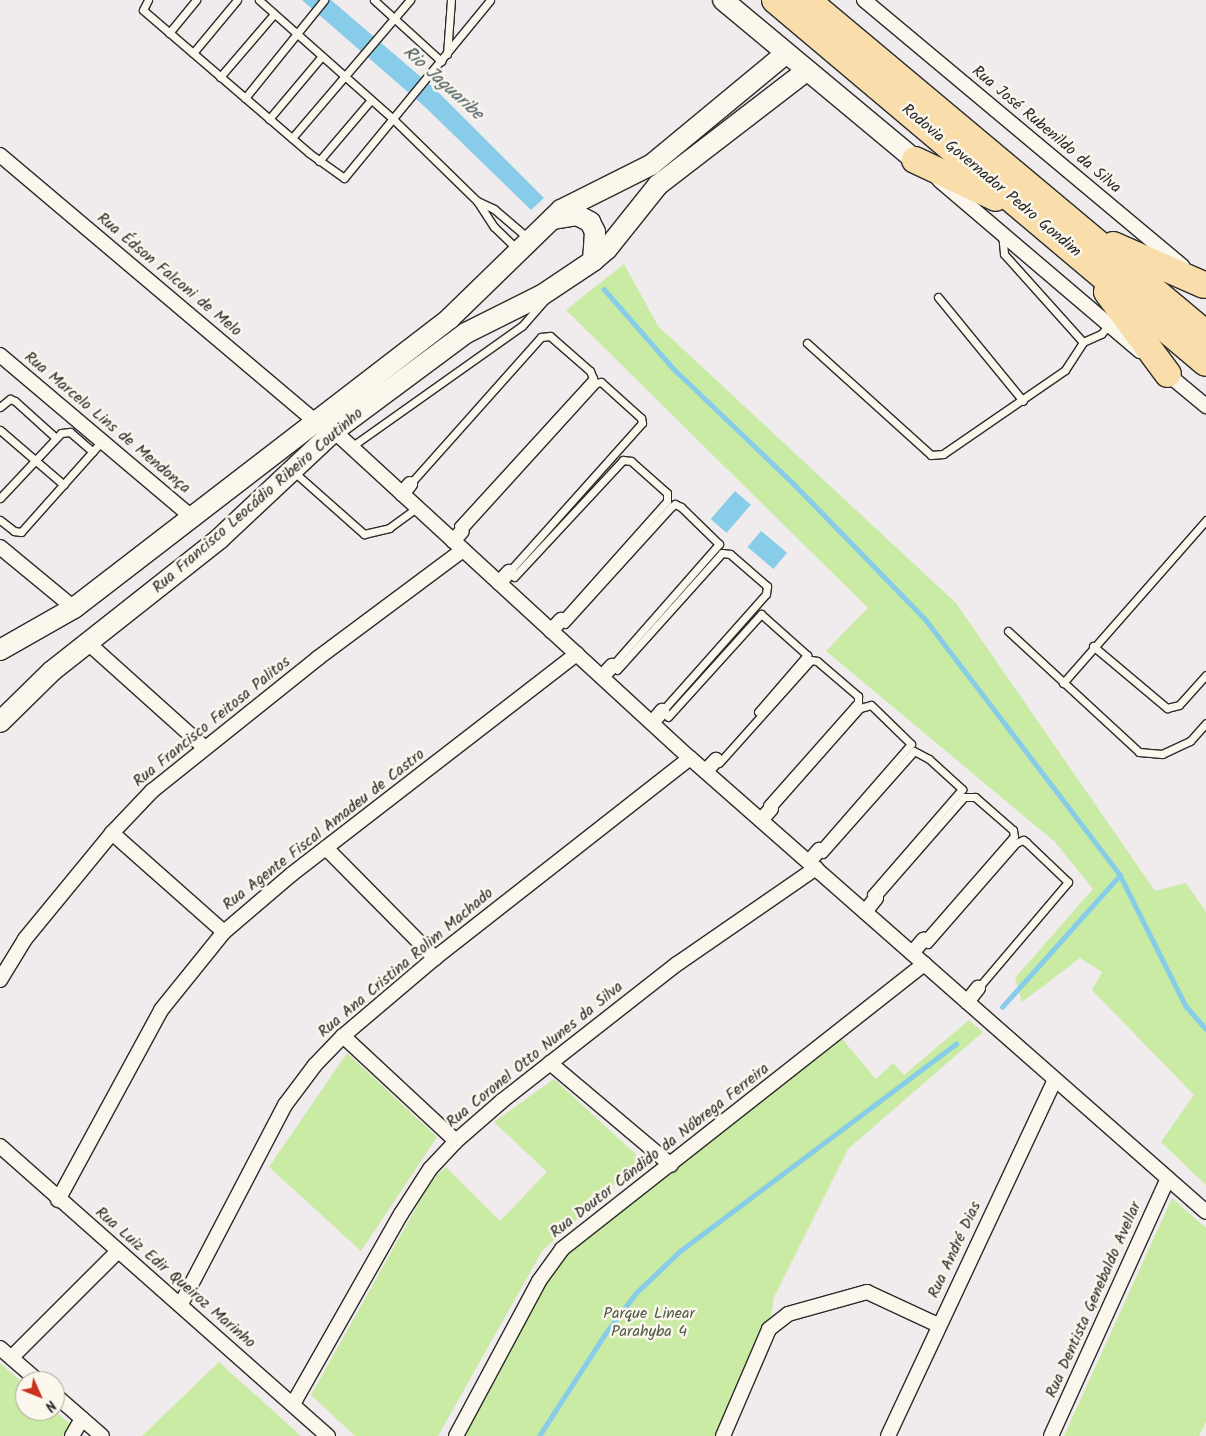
<!DOCTYPE html>
<html>
<head>
<meta charset="utf-8">
<style>
  body { margin:0 }
  #map { position:relative; width:1206px; height:1436px; overflow:hidden; background:#f0ebec; font-family:Kalam,sans-serif }
  div>[style] { position:absolute }
  [style*='--x'] { left:calc(var(--x)*1px); top:calc(var(--y)*1px); width:calc(var(--w)*1px); rotate:calc(var(--a)*1deg) }
  .green>* { inset:0; background:#c9eba3 }
  .water>* { inset:0; background:#87cce8; transform-origin:0 0 }
  .stream>* { height:4.5px; margin:-2.25px; padding:0 2.25px; transform-origin:2.25px; border-radius:2.25px; background:#87cce8 }
  .roads { filter:drop-shadow(1px 0 #2b2b2b) drop-shadow(-1px 0 #2b2b2b) drop-shadow(0 1px #2b2b2b) drop-shadow(0 -1px #2b2b2b) }
  .lane>* { height:7px; margin:-3.5px; padding:0 3.5px; transform-origin:3.5px; border-radius:3.5px; background:#fbf7ec }
  .street>* { height:14px; margin:-7px; padding:0 7px; transform-origin:7px; border-radius:7px; background:#fbf7ec }
  .secondary>* { height:20px; margin:-10px; padding:0 10px; transform-origin:10px; border-radius:10px; background:#fbf7ec }
  .highway>* { height:26px; margin:-13px; padding:0 13px; transform-origin:13px; border-radius:13px; background:#f9deab }
  span { translate:-50% -50%; white-space:nowrap; text-align:center; line-height:1.15; -webkit-text-stroke:5px #fbf7ec; paint-order:stroke }
  .street-label { font-size:16px; color:#2b2b2b }
  .park-label { font-size:16px; color:#525b49 }
  .water-label { font-size:18px; color:#475b64; font-style:italic }
  .north { position:absolute; left:15px; top:1371px; width:50px; height:50px; box-sizing:border-box; background:#fbf7ec; border:1px solid #a8a59f; border-radius:50%; rotate:134deg; font-size:14px; font-weight:700; line-height:20px; text-align:center; color:#2b2b2b }
  .north::after { content:''; display:block; margin:auto; width:18px; height:22px; background:#c8321e; clip-path:polygon(50% 0,100% 100%,50% 72%,0 100%) }
</style>
</head>
<body>
<div id="map">
  <div class="green">
    <i style="clip-path:polygon(624px 264px,658px 326px,956px 603px,1155px 891px,1186px 883px,1206px 912px,1206px 1185px,1161px 1142px,1194px 1095px,1092px 990px,1102px 972px,1080px 958px,1022px 1002px,1015px 978px,1093px 889px,1055px 842px,826px 651px,868px 608px,566px 310px)"></i>
    <i style="clip-path:polygon(969px 1020px,983px 1032px,848px 1149px,774px 1297px,769px 1329px,721px 1436px,454px 1436px,562px 1249px,837px 1033px,876px 1079px,893px 1063px,904px 1075px)"></i>
    <i style="clip-path:polygon(347px 1053px,437px 1137px,361px 1251px,269px 1167px)"></i>
    <i style="clip-path:polygon(554px 1079px,642px 1160px,542px 1251px,438px 1436px,355px 1436px,311px 1395px,431px 1181px,446px 1167px,500px 1221px,547px 1172px,494px 1122px)"></i>
    <i style="clip-path:polygon(1172px 1198px,1206px 1228px,1206px 1422px,1199px 1436px,1064px 1436px)"></i>
    <i style="clip-path:polygon(219px 1362px,301px 1436px,142px 1436px)"></i>
    <i style="clip-path:polygon(0 1363px,25px 1385px,25px 1411px,55px 1411px,70px 1424px,63px 1436px,0 1436px)"></i>
  </div>
  <div class="water">
    <i style="clip-path:polygon(302px 0,331px 0,436px 90px,544px 198px,531px 210px,424px 106px)"></i>
    <i style="left:735px;top:491px;width:21px;height:37px;rotate:41deg"></i>
    <i style="left:761px;top:531px;width:34px;height:21px;rotate:40deg"></i>
  </div>
  <div class="stream">
    <i style="--x:604;--y:289;--w:105;--a:48.9"></i>
    <i style="--x:673;--y:368;--w:165;--a:43.8"></i>
    <i style="--x:792;--y:482;--w:192;--a:45.8"></i>
    <i style="--x:926;--y:620;--w:320;--a:52.7"></i>
    <i style="--x:1120;--y:875;--w:147;--a:63.3"></i>
    <i style="--x:1186;--y:1006;--w:30;--a:49"></i>
    <i style="--x:1002;--y:1007;--w:177;--a:-48.2"></i>
    <i style="--x:539;--y:1436;--w:121;--a:-57.1"></i>
    <i style="--x:605;--y:1334;--w:51;--a:-52.9"></i>
    <i style="--x:636;--y:1293;--w:61;--a:-43.7"></i>
    <i style="--x:680;--y:1251;--w:345;--a:-36.9"></i>
  </div>
  <div class="roads">
    <div class="lane">
      <i style="--x:148;--y:0;--w:11;--a:117"></i>
      <i style="--x:143;--y:10;--w:219;--a:40.7"></i>
      <i style="--x:309;--y:153;--w:43;--a:35.5"></i>
      <i style="--x:344;--y:178;--w:230;--a:-50.6"></i>
      <i style="--x:259;--y:0;--w:181;--a:41.6"></i>
      <i style="--x:394;--y:120;--w:116;--a:44.3"></i>
      <i style="--x:374;--y:0;--w:91;--a:42.3"></i>
      <i style="--x:169;--y:33;--w:43;--a:-50.7"></i>
      <i style="--x:193;--y:53;--w:69;--a:-50.3"></i>
      <i style="--x:447;--y:54;--w:54;--a:-85.8"></i>
      <i style="--x:220;--y:77;--w:83;--a:-49.4"></i>
      <i style="--x:245;--y:98;--w:126;--a:-51.1"></i>
      <i style="--x:269;--y:119;--w:82;--a:-49.9"></i>
      <i style="--x:292;--y:138;--w:182;--a:-49.5"></i>
      <i style="--x:319;--y:161;--w:80;--a:-49.6"></i>
      <i style="--x:1002;--y:234;--w:20;--a:84"></i>
      <i style="--x:1004;--y:254;--w:118;--a:48.1"></i>
      <i style="--x:1083;--y:342;--w:20;--a:-24"></i>
      <i style="--x:1101;--y:334;--w:12;--a:-48"></i>
      <i style="--x:517;--y:249;--w:32;--a:-136"></i>
      <i style="--x:494;--y:227;--w:31;--a:-123"></i>
      <i style="--x:477;--y:201;--w:19;--a:25"></i>
      <i style="--x:494;--y:209;--w:45;--a:40.5"></i>
      <i style="--x:938;--y:297;--w:134;--a:50.7"></i>
      <i style="--x:807;--y:343;--w:167;--a:42.1"></i>
      <i style="--x:931;--y:455;--w:12;--a:-5"></i>
      <i style="--x:943;--y:454;--w:148;--a:-34.5"></i>
      <i style="--x:1065;--y:370;--w:33;--a:-57"></i>
      <i style="--x:0;--y:407;--w:13;--a:-39"></i>
      <i style="--x:10;--y:399;--w:5;--a:22"></i>
      <i style="--x:15;--y:401;--w:55;--a:42.1"></i>
      <i style="--x:0;--y:430;--w:84;--a:40.7"></i>
      <i style="--x:351;--y:447;--w:209;--a:-35.3"></i>
      <i style="--x:522;--y:326;--w:35;--a:-49"></i>
      <i style="--x:294;--y:472;--w:94;--a:41.5"></i>
      <i style="--x:364;--y:534;--w:26;--a:-13"></i>
      <i style="--x:389;--y:528;--w:34;--a:-36"></i>
      <i style="--x:410;--y:484;--w:197;--a:-48.3"></i>
      <i style="--x:541;--y:337;--w:9;--a:-6"></i>
      <i style="--x:550;--y:336;--w:53;--a:41.2"></i>
      <i style="--x:590;--y:371;--w:8;--a:67"></i>
      <i style="--x:593;--y:378;--w:200;--a:132.4"></i>
      <i style="--x:0;--y:498;--w:89;--a:-46.8"></i>
      <i style="--x:61;--y:433;--w:9;--a:-6"></i>
      <i style="--x:70;--y:432;--w:30;--a:41"></i>
      <i style="--x:0;--y:520;--w:18;--a:38"></i>
      <i style="--x:14;--y:531;--w:7;--a:8"></i>
      <i style="--x:21;--y:532;--w:122;--a:-48.3"></i>
      <i style="--x:462;--y:531;--w:200;--a:-47.8"></i>
      <i style="--x:596;--y:383;--w:5;--a:-11"></i>
      <i style="--x:601;--y:382;--w:54;--a:42"></i>
      <i style="--x:641;--y:418;--w:5;--a:79"></i>
      <i style="--x:642;--y:423;--w:200;--a:131.8"></i>
      <i style="--x:514;--y:577;--w:160;--a:-47"></i>
      <i style="--x:623;--y:460;--w:8;--a:7"></i>
      <i style="--x:631;--y:461;--w:48;--a:41.6"></i>
      <i style="--x:667;--y:493;--w:8;--a:90"></i>
      <i style="--x:667;--y:501;--w:159;--a:131.7"></i>
      <i style="--x:565;--y:624;--w:158;--a:-47.8"></i>
      <i style="--x:671;--y:507;--w:5;--a:-37"></i>
      <i style="--x:675;--y:504;--w:7;--a:27"></i>
      <i style="--x:681;--y:507;--w:53;--a:44.2"></i>
      <i style="--x:719;--y:544;--w:162;--a:131.3"></i>
      <i style="--x:1008;--y:631;--w:178;--a:42.7"></i>
      <i style="--x:1139;--y:752;--w:23;--a:5"></i>
      <i style="--x:1162;--y:754;--w:31;--a:-25"></i>
      <i style="--x:1190;--y:741;--w:24;--a:-48"></i>
      <i style="--x:1093;--y:646;--w:97;--a:40"></i>
      <i style="--x:1167;--y:708;--w:12;--a:-14"></i>
      <i style="--x:1179;--y:705;--w:40;--a:-48"></i>
      <i style="--x:617;--y:670;--w:157;--a:-48.1"></i>
      <i style="--x:722;--y:553;--w:8;--a:7"></i>
      <i style="--x:730;--y:554;--w:49;--a:40.9"></i>
      <i style="--x:767;--y:586;--w:8;--a:97"></i>
      <i style="--x:766;--y:594;--w:157;--a:131.6"></i>
      <i style="--x:1063;--y:683;--w:217;--a:-48.7"></i>
      <i style="--x:668;--y:717;--w:139;--a:-47.9"></i>
      <i style="--x:761;--y:614;--w:62;--a:41.7"></i>
      <i style="--x:807;--y:655;--w:75;--a:130.7"></i>
      <i style="--x:719;--y:763;--w:138;--a:-48.2"></i>
      <i style="--x:811;--y:660;--w:6;--a:9"></i>
      <i style="--x:817;--y:661;--w:54;--a:40.5"></i>
      <i style="--x:858;--y:696;--w:6;--a:90"></i>
      <i style="--x:858;--y:702;--w:137;--a:131.5"></i>
      <i style="--x:771;--y:809;--w:135;--a:-48.6"></i>
      <i style="--x:860;--y:708;--w:11;--a:-15"></i>
      <i style="--x:871;--y:705;--w:56;--a:44.3"></i>
      <i style="--x:911;--y:744;--w:140;--a:131"></i>
      <i style="--x:823;--y:854;--w:137;--a:-48.5"></i>
      <i style="--x:914;--y:751;--w:17;--a:28"></i>
      <i style="--x:929;--y:759;--w:45;--a:42.3"></i>
      <i style="--x:962;--y:789;--w:139;--a:130.9"></i>
      <i style="--x:876;--y:898;--w:134;--a:-48.9"></i>
      <i style="--x:964;--y:797;--w:11;--a:0"></i>
      <i style="--x:975;--y:797;--w:50;--a:41"></i>
      <i style="--x:1013;--y:830;--w:6;--a:81"></i>
      <i style="--x:1014;--y:836;--w:137;--a:131.1"></i>
      <i style="--x:928;--y:944;--w:134;--a:-48.9"></i>
      <i style="--x:1016;--y:843;--w:8;--a:-23"></i>
      <i style="--x:1023;--y:840;--w:4;--a:34"></i>
      <i style="--x:1026;--y:842;--w:58;--a:43.6"></i>
      <i style="--x:1068;--y:882;--w:139;--a:130.3"></i>
    </div>
    <div class="street">
      <i style="--x:864;--y:0;--w:415;--a:39.9"></i>
      <i style="--x:0;--y:155;--w:414;--a:40.2"></i>
      <i style="--x:939;--y:180;--w:264;--a:40.4"></i>
      <i style="--x:0;--y:355;--w:251;--a:40.2"></i>
      <i style="--x:1164;--y:371;--w:55;--a:39.8"></i>
      <i style="--x:334;--y:431;--w:483;--a:42.6"></i>
      <i style="--x:690;--y:758;--w:687;--a:41.34"></i>
      <i style="--x:402;--y:494;--w:13;--a:-51"></i>
      <i style="--x:453;--y:541;--w:13;--a:-48"></i>
      <i style="--x:0;--y:547;--w:96;--a:39.5"></i>
      <i style="--x:499;--y:583;--w:15;--a:-48"></i>
      <i style="--x:551;--y:631;--w:15;--a:-48"></i>
      <i style="--x:88;--y:643;--w:156;--a:41.9"></i>
      <i style="--x:602;--y:677;--w:15;--a:-48"></i>
      <i style="--x:652;--y:723;--w:16;--a:-50"></i>
      <i style="--x:706;--y:771;--w:15;--a:-48"></i>
      <i style="--x:761;--y:820;--w:15;--a:-48"></i>
      <i style="--x:112;--y:833;--w:149;--a:41.5"></i>
      <i style="--x:326;--y:848;--w:155;--a:45.3"></i>
      <i style="--x:809;--y:862;--w:16;--a:-50"></i>
      <i style="--x:865;--y:912;--w:18;--a:-52"></i>
      <i style="--x:912;--y:953;--w:18;--a:-49"></i>
      <i style="--x:0;--y:980;--w:48;--a:-58.6"></i>
      <i style="--x:25;--y:939;--w:137;--a:-50.6"></i>
      <i style="--x:112;--y:833;--w:58;--a:-46.4"></i>
      <i style="--x:152;--y:791;--w:213;--a:-38.7"></i>
      <i style="--x:318;--y:658;--w:181;--a:-36.7"></i>
      <i style="--x:967;--y:1002;--w:18;--a:-52"></i>
      <i style="--x:343;--y:1036;--w:154;--a:42.9"></i>
      <i style="--x:550;--y:1063;--w:158;--a:40.1"></i>
      <i style="--x:0;--y:1146;--w:438;--a:41.5"></i>
      <i style="--x:58;--y:1200;--w:216;--a:-61.5"></i>
      <i style="--x:161;--y:1010;--w:100;--a:-51.1"></i>
      <i style="--x:224;--y:932;--w:89;--a:-40.5"></i>
      <i style="--x:292;--y:874;--w:360;--a:-37.7"></i>
      <i style="--x:181;--y:1304;--w:225;--a:-62.4"></i>
      <i style="--x:285;--y:1105;--w:50;--a:-53.1"></i>
      <i style="--x:315;--y:1065;--w:40;--a:-46"></i>
      <i style="--x:343;--y:1036;--w:121;--a:-40.3"></i>
      <i style="--x:435;--y:958;--w:324;--a:-38.1"></i>
      <i style="--x:0;--y:1348;--w:50;--a:41"></i>
      <i style="--x:12;--y:1357;--w:150;--a:-45"></i>
      <i style="--x:55;--y:1395;--w:62;--a:41.1"></i>
      <i style="--x:293;--y:1404;--w:219;--a:-60.4"></i>
      <i style="--x:401;--y:1214;--w:54;--a:-57.2"></i>
      <i style="--x:430;--y:1169;--w:38;--a:-47"></i>
      <i style="--x:456;--y:1141;--w:61;--a:-41"></i>
      <i style="--x:502;--y:1101;--w:222;--a:-38.1"></i>
      <i style="--x:677;--y:964;--w:169;--a:-34.6"></i>
      <i style="--x:72;--y:1436;--w:20;--a:-60"></i>
      <i style="--x:456;--y:1436;--w:176;--a:-61.8"></i>
      <i style="--x:539;--y:1281;--w:39;--a:-54"></i>
      <i style="--x:562;--y:1249;--w:461;--a:-38.2"></i>
      <i style="--x:723;--y:1436;--w:116;--a:-66.7"></i>
      <i style="--x:769;--y:1329;--w:24;--a:-38"></i>
      <i style="--x:788;--y:1314;--w:82;--a:-15.6"></i>
      <i style="--x:867;--y:1292;--w:78;--a:24.9"></i>
      <i style="--x:888;--y:1436;--w:393;--a:-64.9"></i>
      <i style="--x:1051;--y:1436;--w:283;--a:-65.6"></i>
    </div>
    <div class="secondary">
      <i style="--x:723;--y:0;--w:250;--a:39.8"></i>
      <i style="--x:552;--y:219;--w:25;--a:-9"></i>
      <i style="--x:577;--y:215;--w:15;--a:28"></i>
      <i style="--x:590;--y:222;--w:11;--a:63"></i>
      <i style="--x:595;--y:232;--w:29;--a:94"></i>
      <i style="--x:0;--y:650;--w:85;--a:-29.6"></i>
      <i style="--x:74;--y:608;--w:475;--a:-37.6"></i>
      <i style="--x:450;--y:318;--w:155;--a:-44.2"></i>
      <i style="--x:561;--y:210;--w:101;--a:-26.6"></i>
      <i style="--x:651;--y:165;--w:174;--a:-39.6"></i>
      <i style="--x:0;--y:722;--w:73;--a:-44.4"></i>
      <i style="--x:52;--y:671;--w:213;--a:-38.3"></i>
      <i style="--x:219;--y:539;--w:158;--a:-43.2"></i>
      <i style="--x:334;--y:431;--w:164;--a:-36.6"></i>
      <i style="--x:466;--y:333;--w:85;--a:-26.6"></i>
      <i style="--x:542;--y:295;--w:61;--a:-33.7"></i>
      <i style="--x:593;--y:261;--w:18;--a:-41"></i>
      <i style="--x:607;--y:249;--w:82;--a:-51.4"></i>
      <i style="--x:658;--y:185;--w:187;--a:-37.6"></i>
    </div>
    <div class="highway">
      <i style="--x:775;--y:0;--w:563;--a:40.11"></i>
      <i style="--x:807;--y:0;--w:520;--a:39.93"></i>
      <i style="--x:915;--y:160;--w:89;--a:25.1"></i>
      <i style="--x:1113;--y:245;--w:99;--a:23.7"></i>
      <i style="--x:1107;--y:292;--w:102;--a:53.4"></i>
    </div>
  </div>
  <div class="street-label">
    <span style="left:1046px;top:130px;rotate:40deg">Rua José Rubenildo da Silva</span>
    <span style="left:991px;top:181px;rotate:40deg">Rodovia Governador Pedro Gondim</span>
    <span style="left:169px;top:275px;rotate:40deg">Rua Édson Falconi de Melo</span>
    <span style="left:107px;top:423px;rotate:40deg">Rua Marcelo Lins de Mendonça</span>
    <span style="left:258px;top:501px;rotate:-41deg">Rua Francisco Leocádio Ribeiro Coutinho</span>
    <span style="left:212px;top:722px;rotate:-39deg">Rua Francisco Feitosa Palitos</span>
    <span style="left:324px;top:830px;rotate:-38deg">Rua Agente Fiscal Amadeu de Castro</span>
    <span style="left:406px;top:963px;rotate:-40deg">Rua Ana Cristina Rolim Machado</span>
    <span style="left:535px;top:1055px;rotate:-39deg">Rua Coronel Otto Nunes da Silva</span>
    <span style="left:660px;top:1151px;rotate:-38deg">Rua Doutor Cândido da Nóbrega Ferreira</span>
    <span style="left:955px;top:1250px;rotate:-65deg">Rua André Dias</span>
    <span style="left:175px;top:1278px;rotate:41deg">Rua Luiz Edir Queiroz Marinho</span>
    <span style="left:1094px;top:1300px;rotate:-66deg">Rua Dentista Genebaldo Avellar</span>
  </div>
  <div class="park-label">
    <span style="left:649px;top:1323px">Parque Linear<br>Parahyba 4</span>
  </div>
  <div class="water-label">
    <span style="left:442px;top:84px;rotate:42deg">Rio Jaguaribe</span>
  </div>
  <div class="north">N</div>
</div>
</body>
</html>
